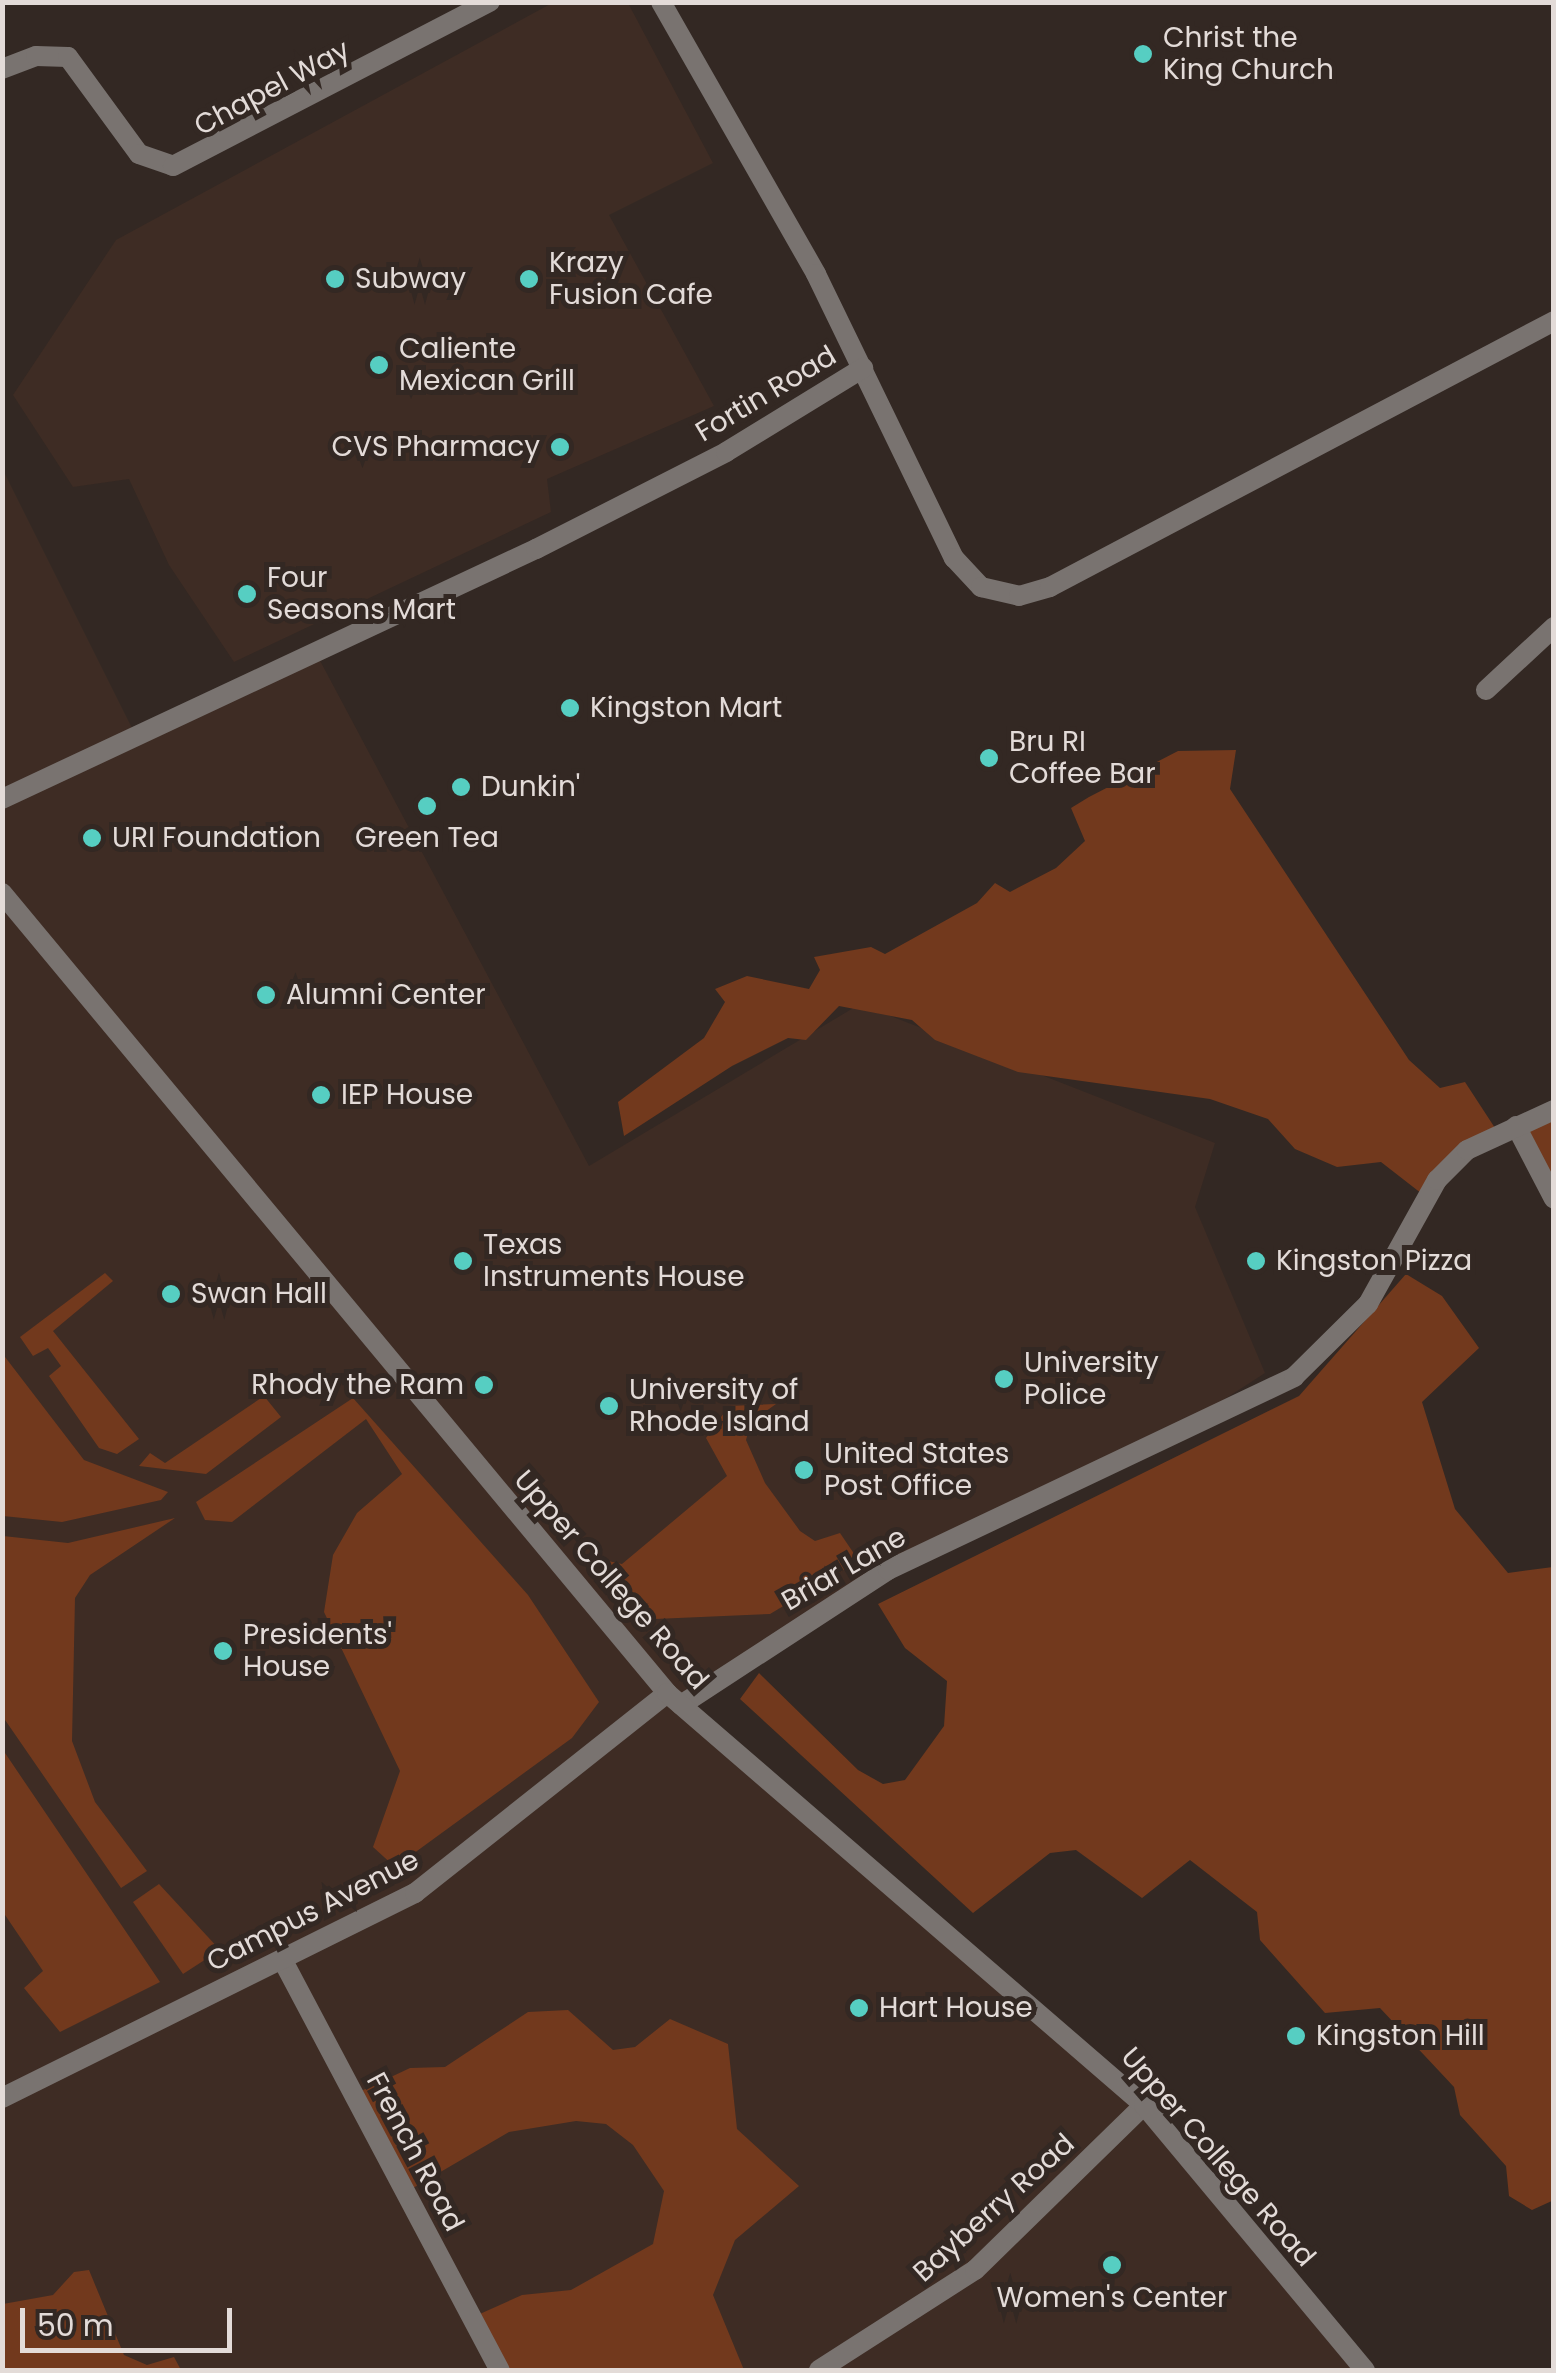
<!DOCTYPE html>
<html>
<head>
<meta charset="utf-8">
<style>
  body { margin:0 }
  #map { position:relative; width:1556px; height:2373px; overflow:hidden; background:#332823; font-family:Poppins,sans-serif }
  div>[style] { position:absolute }
  [style*='--x'] { left:calc(var(--x)*1px); top:calc(var(--y)*1px); width:calc(var(--w)*1px); rotate:calc(var(--a)*1deg) }
  .built>* { inset:0; background:#3e2c24 }
  .green>* { inset:0; background:#72391d }
  .minor>* { height:20px; margin:-10px; padding:0 10px; transform-origin:10px; border-radius:10px; background:#797370 }
  .tertiary>* { height:20px; margin:-10px; padding:0 10px; transform-origin:10px; border-radius:10px; background:#797370 }
  .dots>* { width:28px; height:28px; translate:-50% -50%; box-sizing:border-box; border:5px solid #332823; border-radius:50% }
  span { translate:-50% -50%; white-space:nowrap; text-align:center; line-height:1.15; -webkit-text-stroke:10px #332823; paint-order:stroke }
  .poi-label { font-size:28px; color:#e3dbd8 }
  .left { translate:0 -50%; text-align:left }
  .right { translate:-100% -50%; text-align:right }
  .street-label { font-size:28px; color:#e3dbd8 }
  .frame { position:absolute; inset:0; border:5px solid #e3dbd8; pointer-events:none }
  .scale { position:absolute; left:20px; top:2308px; width:212px; height:45px; box-sizing:border-box; border:5px solid #e3dbd8; border-top:0; padding-left:12px; font-size:30px; line-height:35px; white-space:nowrap; color:#e3dbd8; -webkit-text-stroke:8px #332823; paint-order:stroke }
</style>
</head>
<body>
<div id="map">
  <div class="built">
    <i style="clip-path:polygon(554px 2px,628px 3px,713px 163px,609px 215px,714px 406px,547px 479px,551px 512px,234px 662px,169px 565px,129px 479px,73px 487px,13px 395px,116px 240px)"></i>
    <i style="clip-path:polygon(2px 468px,136px 736px,317px 655px,589px 1166px,860px 1004px,1215px 1143px,1195px 1207px,1265px 1373px,1172px 1433px,888px 1570px,681px 1706px,1089px 2052px,1365px 2370px,3px 2370px)"></i>
  </div>
  <div class="green">
    <i style="clip-path:polygon(1236px 750px,1230px 789px,1409px 1060px,1440px 1088px,1465px 1082px,1495px 1128px,1426px 1197px,1381px 1162px,1337px 1167px,1295px 1149px,1268px 1119px,1210px 1099px,1018px 1072px,935px 1040px,912px 1020px,839px 1006px,806px 1040px,788px 1038px,732px 1066px,624px 1136px,618px 1102px,704px 1038px,725px 1002px,715px 989px,747px 976px,809px 989px,820px 970px,814px 957px,871px 947px,885px 954px,977px 903px,995px 883px,1010px 892px,1056px 868px,1085px 841px,1071px 808px,1089px 797px,1178px 751px)"></i>
    <i style="clip-path:polygon(1553px 1108px,1553px 1204px,1517px 1124px)"></i>
    <i style="clip-path:polygon(105px 1273px,113px 1281px,53px 1331px,139px 1439px,117px 1454px,99px 1448px,49px 1376px,61px 1366px,48px 1348px,33px 1356px,20px 1337px)"></i>
    <i style="clip-path:polygon(1406px 1274px,1442px 1296px,1479px 1348px,1422px 1402px,1455px 1509px,1508px 1573px,1553px 1567px,1554px 2200px,1532px 2210px,1509px 2196px,1506px 2166px,1460px 2115px,1454px 2087px,1380px 2008px,1325px 2013px,1260px 1940px,1257px 1912px,1190px 1860px,1142px 1898px,1076px 1850px,1050px 1853px,973px 1913px,740px 1699px,759px 1673px,858px 1770px,883px 1784px,905px 1780px,944px 1726px,947px 1681px,905px 1648px,878px 1604px,1299px 1396px)"></i>
    <i style="clip-path:polygon(2px 1353px,84px 1460px,168px 1492px,161px 1500px,62px 1522px,3px 1516px)"></i>
    <i style="clip-path:polygon(264px 1396px,281px 1417px,206px 1474px,139px 1466px,150px 1453px,165px 1463px)"></i>
    <i style="clip-path:polygon(353px 1398px,528px 1595px,599px 1702px,572px 1738px,395px 1867px,373px 1847px,400px 1771px,324px 1612px,333px 1555px,357px 1513px,402px 1474px,366px 1419px,232px 1522px,205px 1520px,196px 1502px)"></i>
    <i style="clip-path:polygon(776px 1404px,751px 1422px,746px 1440px,765px 1483px,800px 1531px,815px 1541px,840px 1533px,859px 1561px,770px 1614px,655px 1619px,599px 1559px,622px 1564px,727px 1476px,706px 1438px,729px 1406px)"></i>
    <i style="clip-path:polygon(175px 1518px,90px 1575px,75px 1598px,72px 1741px,95px 1802px,147px 1871px,121px 1888px,3px 1717px,3px 1536px,68px 1543px)"></i>
    <i style="clip-path:polygon(3px 1750px,160px 1982px,60px 2032px,24px 1988px,43px 1971px,3px 1912px)"></i>
    <i style="clip-path:polygon(159px 1884px,220px 1950px,183px 1974px,133px 1902px)"></i>
    <i style="clip-path:polygon(568px 2010px,613px 2050px,635px 2047px,670px 2019px,728px 2044px,737px 2129px,799px 2186px,735px 2240px,713px 2295px,744px 2370px,502px 2370px,473px 2317px,522px 2295px,571px 2290px,653px 2244px,664px 2191px,633px 2145px,606px 2124px,576px 2121px,509px 2132px,413px 2188px,359px 2092px,410px 2068px,445px 2067px,528px 2012px)"></i>
    <i style="clip-path:polygon(89px 2270px,124px 2355px,147px 2365px,174px 2357px,181px 2370px,3px 2370px,3px 2304px,53px 2295px,74px 2272px)"></i>
  </div>
  <div class="minor">
    <i style="--x:661;--y:2;--w:313;--a:60.3"></i>
    <i style="--x:816;--y:274;--w:316;--a:64.1"></i>
    <i style="--x:954;--y:558;--w:40;--a:47"></i>
    <i style="--x:981;--y:587;--w:39;--a:13"></i>
    <i style="--x:1019;--y:596;--w:32;--a:-16"></i>
    <i style="--x:1050;--y:587;--w:570;--a:-27.82"></i>
    <i style="--x:2;--y:69;--w:36;--a:-21"></i>
    <i style="--x:36;--y:56;--w:32;--a:2"></i>
    <i style="--x:68;--y:57;--w:120;--a:53.8"></i>
    <i style="--x:139;--y:154;--w:36;--a:19"></i>
    <i style="--x:173;--y:166;--w:357;--a:-27.4"></i>
    <i style="--x:1486;--y:690;--w:93;--a:-42.8"></i>
    <i style="--x:2;--y:799;--w:590;--a:-25.09"></i>
    <i style="--x:536;--y:549;--w:213;--a:-27"></i>
    <i style="--x:726;--y:452;--w:161;--a:-31.5"></i>
    <i style="--x:1516;--y:1126;--w:82;--a:62.5"></i>
    <i style="--x:681;--y:1705;--w:247;--a:-33.1"></i>
    <i style="--x:888;--y:1570;--w:450;--a:-25.4"></i>
    <i style="--x:1294;--y:1377;--w:104;--a:-44.6"></i>
    <i style="--x:1368;--y:1304;--w:142;--a:-60.9"></i>
    <i style="--x:1437;--y:1180;--w:42;--a:-45"></i>
    <i style="--x:1467;--y:1150;--w:96;--a:-24.7"></i>
    <i style="--x:282;--y:1959;--w:465;--a:62.1"></i>
    <i style="--x:2;--y:2098;--w:461;--a:-26.4"></i>
    <i style="--x:415;--y:1893;--w:322;--a:-38.4"></i>
    <i style="--x:819;--y:2370;--w:185;--a:-32.7"></i>
    <i style="--x:975;--y:2270;--w:236;--a:-44.3"></i>
  </div>
  <div class="tertiary">
    <i style="--x:2;--y:893;--w:1040;--a:50.26"></i>
    <i style="--x:667;--y:1693;--w:630;--a:40.82"></i>
    <i style="--x:1144;--y:2105;--w:345;--a:50.2"></i>
  </div>
  <div class="dots">
    <i style="left:1143px;top:54px;background:#56cec2"></i>
    <i style="left:335px;top:279px;background:#56cec2"></i>
    <i style="left:529px;top:279px;background:#56cec2"></i>
    <i style="left:379px;top:365px;background:#56cec2"></i>
    <i style="left:560px;top:447px;background:#56cec2"></i>
    <i style="left:247px;top:594px;background:#56cec2"></i>
    <i style="left:570px;top:708px;background:#56cec2"></i>
    <i style="left:989px;top:758px;background:#56cec2"></i>
    <i style="left:461px;top:787px;background:#56cec2"></i>
    <i style="left:427px;top:806px;background:#56cec2"></i>
    <i style="left:92px;top:838px;background:#56cec2"></i>
    <i style="left:266px;top:995px;background:#56cec2"></i>
    <i style="left:321px;top:1095px;background:#56cec2"></i>
    <i style="left:463px;top:1261px;background:#56cec2"></i>
    <i style="left:1256px;top:1261px;background:#56cec2"></i>
    <i style="left:171px;top:1294px;background:#56cec2"></i>
    <i style="left:1004px;top:1379px;background:#56cec2"></i>
    <i style="left:484px;top:1385px;background:#56cec2"></i>
    <i style="left:609px;top:1406px;background:#56cec2"></i>
    <i style="left:804px;top:1470px;background:#56cec2"></i>
    <i style="left:223px;top:1651px;background:#56cec2"></i>
    <i style="left:859px;top:2008px;background:#56cec2"></i>
    <i style="left:1296px;top:2036px;background:#56cec2"></i>
    <i style="left:1112px;top:2265px;background:#56cec2"></i>
  </div>
  <div class="poi-label">
    <span class="left" style="left:1163px;top:54px">Christ the<br>King Church</span>
    <span class="left" style="left:549px;top:279px">Krazy<br>Fusion Cafe</span>
    <span class="left" style="left:355px;top:279px">Subway</span>
    <span class="left" style="left:399px;top:365px">Caliente<br>Mexican Grill</span>
    <span class="right" style="left:540px;top:447px">CVS Pharmacy</span>
    <span class="left" style="left:267px;top:594px">Four<br>Seasons Mart</span>
    <span class="left" style="left:590px;top:708px">Kingston Mart</span>
    <span class="left" style="left:1009px;top:758px">Bru RI<br>Coffee Bar</span>
    <span class="left" style="left:481px;top:787px">Dunkin'</span>
    <span class="left" style="left:112px;top:838px">URI Foundation</span>
    <span style="left:427px;top:838px">Green Tea</span>
    <span class="left" style="left:286px;top:995px">Alumni Center</span>
    <span class="left" style="left:341px;top:1095px">IEP House</span>
    <span class="left" style="left:483px;top:1261px">Texas<br>Instruments House</span>
    <span class="left" style="left:1276px;top:1261px">Kingston Pizza</span>
    <span class="left" style="left:191px;top:1294px">Swan Hall</span>
    <span class="left" style="left:1024px;top:1379px">University<br>Police</span>
    <span class="right" style="left:464px;top:1385px">Rhody the Ram</span>
    <span class="left" style="left:629px;top:1406px">University of<br>Rhode Island</span>
    <span class="left" style="left:824px;top:1470px">United States<br>Post Office</span>
    <span class="left" style="left:243px;top:1651px">Presidents'<br>House</span>
    <span class="left" style="left:879px;top:2008px">Hart House</span>
    <span class="left" style="left:1316px;top:2036px">Kingston Hill</span>
    <span style="left:1112px;top:2298px">Women's Center</span>
  </div>
  <div class="street-label">
    <span style="left:272px;top:88px;rotate:-28deg">Chapel Way</span>
    <span style="left:766px;top:394px;rotate:-31deg">Fortin Road</span>
    <span style="left:844px;top:1569px;rotate:-30deg">Briar Lane</span>
    <span style="left:611px;top:1580px;rotate:49deg">Upper College Road</span>
    <span style="left:313px;top:1911px;rotate:-27deg">Campus Avenue</span>
    <span style="left:415px;top:2152px;rotate:62deg">French Road</span>
    <span style="left:1218px;top:2157px;rotate:49deg">Upper College Road</span>
    <span style="left:994px;top:2208px;rotate:-42deg">Bayberry Road</span>
  </div>
  <div class="frame"></div>
  <div class="scale">50 m</div>
</div>
</body>
</html>
